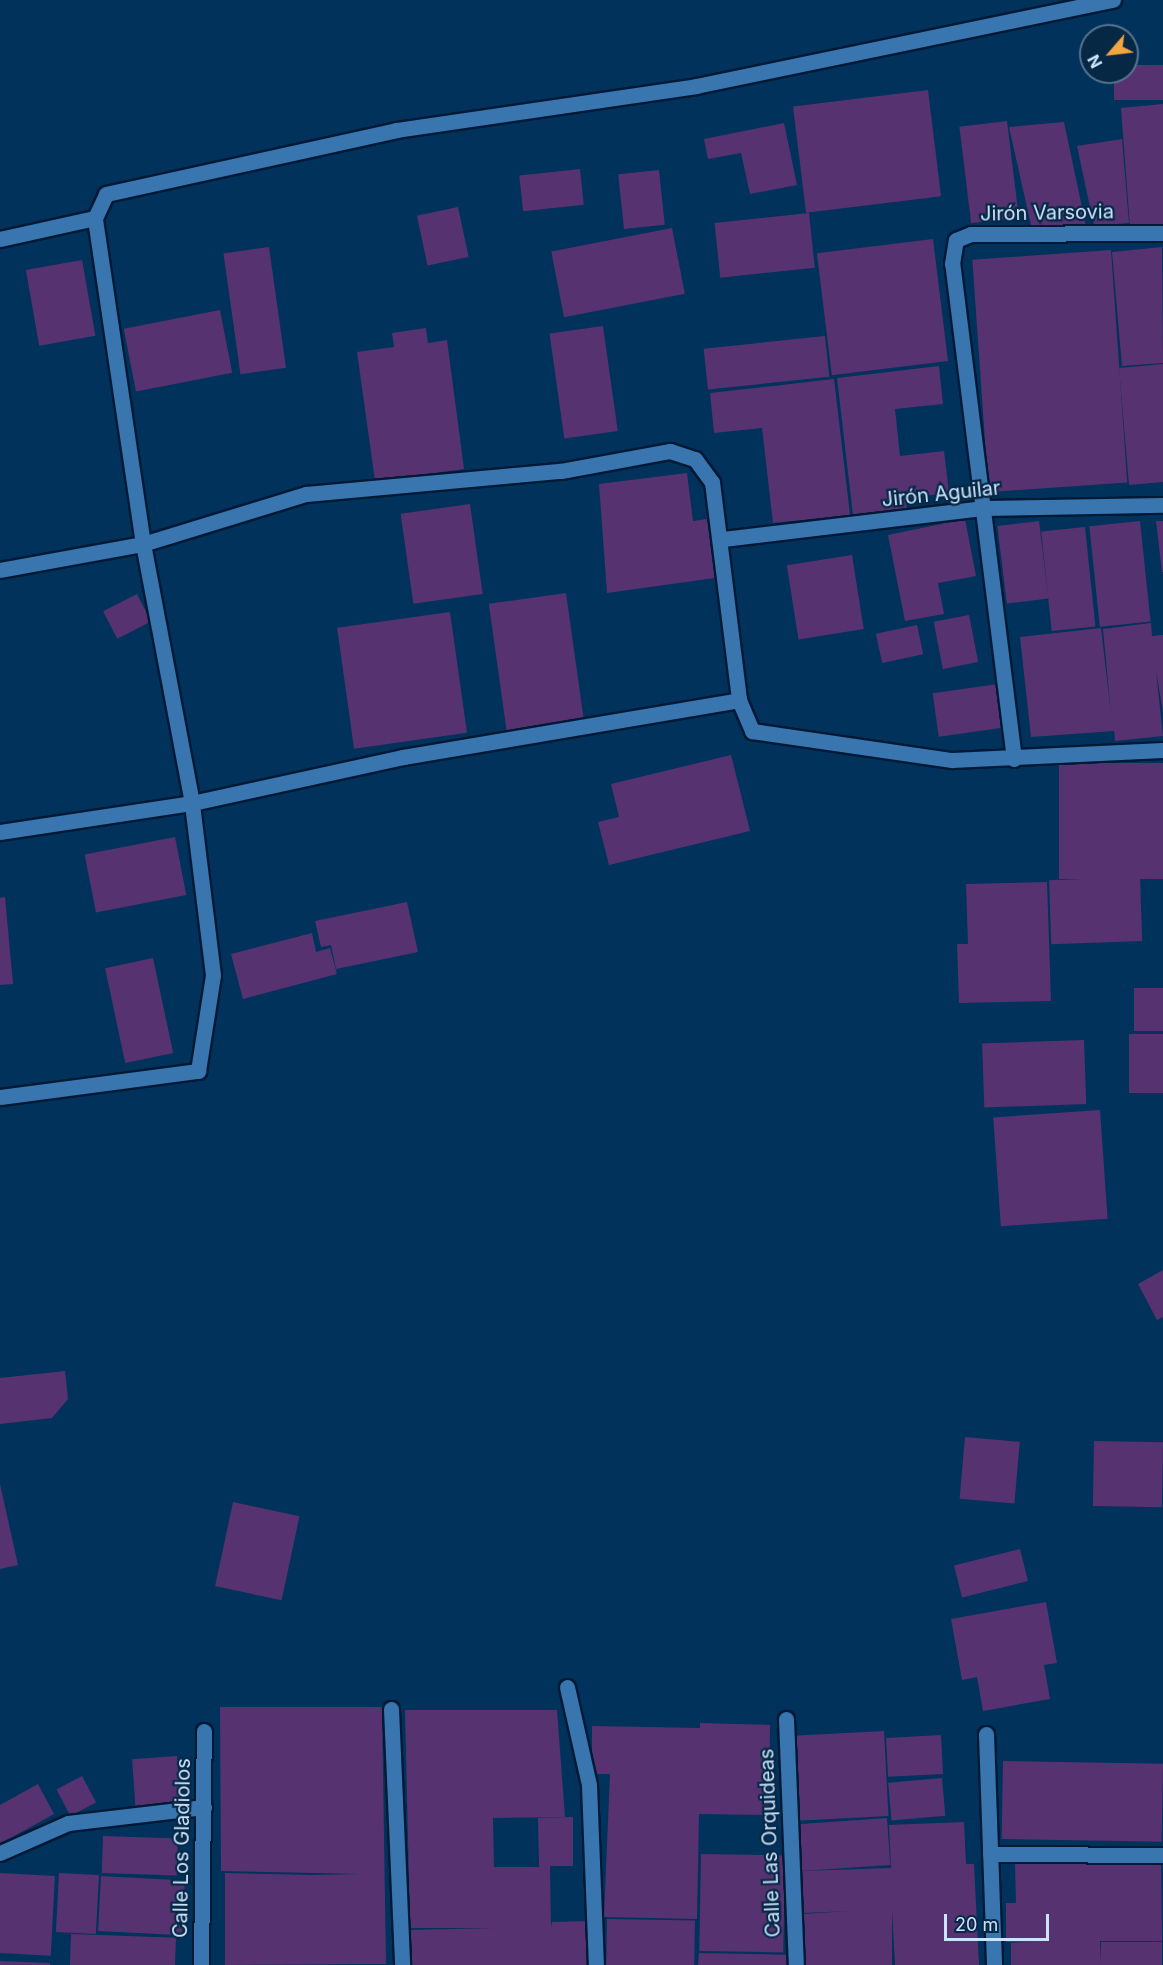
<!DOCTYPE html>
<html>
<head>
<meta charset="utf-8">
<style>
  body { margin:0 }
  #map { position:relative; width:1163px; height:1965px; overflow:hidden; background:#00325b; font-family:Inter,sans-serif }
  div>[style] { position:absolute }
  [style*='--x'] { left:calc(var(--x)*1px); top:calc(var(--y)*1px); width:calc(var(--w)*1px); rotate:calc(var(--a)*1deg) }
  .building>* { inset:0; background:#573271; transform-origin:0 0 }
  .roads { filter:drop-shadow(2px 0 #001935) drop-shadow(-2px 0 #001935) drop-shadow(0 2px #001935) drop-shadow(0 -2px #001935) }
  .minor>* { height:15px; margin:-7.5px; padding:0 7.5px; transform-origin:7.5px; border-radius:7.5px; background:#3975ae }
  span { translate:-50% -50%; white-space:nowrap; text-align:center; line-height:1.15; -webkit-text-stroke:4.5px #072845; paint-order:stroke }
  .street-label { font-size:20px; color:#cbe3fd }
  .north { position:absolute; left:1079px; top:24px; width:60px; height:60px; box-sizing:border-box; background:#072845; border:2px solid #55738f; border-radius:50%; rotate:242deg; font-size:16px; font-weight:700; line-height:24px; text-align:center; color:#cbe3fd }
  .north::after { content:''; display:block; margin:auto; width:21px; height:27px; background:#f2a541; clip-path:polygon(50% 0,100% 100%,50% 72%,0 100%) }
  .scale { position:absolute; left:944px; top:1914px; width:105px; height:27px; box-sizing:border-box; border:3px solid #cbe3fd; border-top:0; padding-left:8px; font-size:18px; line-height:21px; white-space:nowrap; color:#cbe3fd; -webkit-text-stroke:4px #072845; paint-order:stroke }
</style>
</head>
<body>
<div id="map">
  <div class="building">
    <i style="left:1163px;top:65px;width:35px;height:49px;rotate:90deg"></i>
    <i style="left:928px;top:90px;width:107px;height:136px;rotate:83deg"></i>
    <i style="clip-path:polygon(1163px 104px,1163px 225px,1130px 227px,1121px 108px)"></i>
    <i style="left:1007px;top:121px;width:97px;height:48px;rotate:83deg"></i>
    <i style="clip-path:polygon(1064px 122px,1087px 231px,1033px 234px,1009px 127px)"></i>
    <i style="clip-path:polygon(784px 123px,797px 185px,750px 194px,741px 153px,708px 159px,704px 139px)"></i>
    <i style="clip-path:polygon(1122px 139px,1129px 223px,1094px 226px,1077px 146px)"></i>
    <i style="left:580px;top:169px;width:36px;height:61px;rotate:84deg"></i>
    <i style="left:659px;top:170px;width:55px;height:41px;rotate:84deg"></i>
    <i style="left:458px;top:207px;width:51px;height:42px;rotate:78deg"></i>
    <i style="left:809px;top:213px;width:55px;height:95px;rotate:84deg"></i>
    <i style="left:672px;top:228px;width:67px;height:123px;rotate:79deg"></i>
    <i style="left:933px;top:239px;width:123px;height:117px;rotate:83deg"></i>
    <i style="left:269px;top:247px;width:122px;height:46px;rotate:82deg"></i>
    <i style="clip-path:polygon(1162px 247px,1163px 363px,1122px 366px,1112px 252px)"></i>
    <i style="left:1111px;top:250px;width:233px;height:139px;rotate:86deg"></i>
    <i style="left:82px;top:260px;width:77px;height:57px;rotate:80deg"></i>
    <i style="left:220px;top:310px;width:64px;height:98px;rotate:79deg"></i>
    <i style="left:603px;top:326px;width:106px;height:54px;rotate:82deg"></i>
    <i style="clip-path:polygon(426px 328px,428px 343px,447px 340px,464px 469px,375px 481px,357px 352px,394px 347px,392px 333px)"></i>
    <i style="left:825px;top:336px;width:41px;height:122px;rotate:84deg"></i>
    <i style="clip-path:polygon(1163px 364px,1163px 482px,1129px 485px,1119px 368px)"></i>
    <i style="clip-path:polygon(939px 366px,943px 404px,895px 409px,900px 456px,944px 451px,949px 493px,905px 498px,907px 509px,853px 515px,837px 378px)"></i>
    <i style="clip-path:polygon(834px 379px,850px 515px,773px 523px,762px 428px,714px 433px,710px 393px)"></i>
    <i style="clip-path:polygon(687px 473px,693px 521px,707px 519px,715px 578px,607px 593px,599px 484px)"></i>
    <i style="left:470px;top:504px;width:91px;height:70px;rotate:82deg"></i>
    <i style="clip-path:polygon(965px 519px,976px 576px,938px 583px,944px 614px,905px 621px,888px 535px)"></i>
    <i style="left:1039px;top:521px;width:78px;height:42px;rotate:83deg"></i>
    <i style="left:1140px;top:521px;width:101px;height:51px;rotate:84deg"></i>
    <i style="clip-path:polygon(1156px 521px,1163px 521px,1163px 572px,1162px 572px)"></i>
    <i style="left:1085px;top:527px;width:100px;height:44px;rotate:84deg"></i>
    <i style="left:852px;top:555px;width:75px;height:66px;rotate:81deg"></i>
    <i style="left:566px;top:593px;width:128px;height:78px;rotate:82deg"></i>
    <i style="left:137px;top:594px;width:31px;height:38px;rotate:63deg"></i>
    <i style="left:450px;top:612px;width:122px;height:114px;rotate:82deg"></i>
    <i style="left:969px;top:615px;width:48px;height:36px;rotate:79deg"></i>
    <i style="clip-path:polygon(1151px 623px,1152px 636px,1163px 635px,1163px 712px,1156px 671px,1163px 736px,1115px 741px,1114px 731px,1031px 737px,1020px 637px,1101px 628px,1111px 714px,1103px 629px)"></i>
    <i style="left:917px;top:625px;width:30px;height:42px;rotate:78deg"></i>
    <i style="left:998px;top:684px;width:44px;height:66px;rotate:82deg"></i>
    <i style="clip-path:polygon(731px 755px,750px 831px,609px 865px,598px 822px,619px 817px,611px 784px)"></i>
    <i style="left:1163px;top:763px;width:116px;height:104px;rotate:90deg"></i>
    <i style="left:175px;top:837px;width:59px;height:92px;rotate:79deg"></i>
    <i style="left:1140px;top:877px;width:64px;height:91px;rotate:88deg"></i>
    <i style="clip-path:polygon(1047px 882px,1051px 1001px,959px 1003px,957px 944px,968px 944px,966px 884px)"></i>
    <i style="clip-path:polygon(5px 897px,13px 984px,0 985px,0 898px)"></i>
    <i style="clip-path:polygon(407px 902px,418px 952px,336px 969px,331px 945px,321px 947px,315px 921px)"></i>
    <i style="clip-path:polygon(312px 933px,316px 952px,330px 948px,337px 974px,243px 999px,231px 954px)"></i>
    <i style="left:153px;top:958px;width:97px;height:49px;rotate:78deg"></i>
    <i style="left:1163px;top:988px;width:43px;height:29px;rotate:90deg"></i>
    <i style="left:1163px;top:1034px;width:59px;height:34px;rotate:90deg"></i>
    <i style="left:1084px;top:1040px;width:64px;height:102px;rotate:88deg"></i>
    <i style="left:1100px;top:1110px;width:109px;height:107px;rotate:86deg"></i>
    <i style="clip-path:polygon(1163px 1270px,1163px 1317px,1157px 1320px,1138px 1284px)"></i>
    <i style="clip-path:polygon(65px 1371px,68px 1399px,52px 1418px,0 1424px,0 1378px)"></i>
    <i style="left:965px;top:1437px;width:55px;height:62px;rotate:5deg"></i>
    <i style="left:1094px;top:1441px;width:69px;height:65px;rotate:1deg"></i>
    <i style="clip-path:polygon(0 1484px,18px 1565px,0 1569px)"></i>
    <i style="left:233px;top:1502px;width:68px;height:86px;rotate:12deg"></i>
    <i style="left:1020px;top:1549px;width:33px;height:68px;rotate:76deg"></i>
    <i style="clip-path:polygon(1046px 1602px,1057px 1663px,1044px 1665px,1050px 1699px,983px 1711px,977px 1677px,962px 1680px,951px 1619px)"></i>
    <i style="clip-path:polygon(220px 1707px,382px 1707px,386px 1964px,225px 1965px,225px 1873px,313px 1875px,361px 1874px,221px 1871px)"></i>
    <i style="clip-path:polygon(405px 1710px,557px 1710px,565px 1817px,493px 1818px,494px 1867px,539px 1867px,538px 1818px,573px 1817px,573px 1866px,550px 1866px,551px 1928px,552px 1922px,591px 1921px,592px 1965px,408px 1965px,408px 1930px,495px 1928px,410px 1928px)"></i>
    <i style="clip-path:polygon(700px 1723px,770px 1725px,769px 1815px,699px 1814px,697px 1919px,604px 1917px,610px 1774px,592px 1774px,592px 1726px,700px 1728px)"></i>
    <i style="left:884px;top:1731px;width:85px;height:91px;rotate:87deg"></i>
    <i style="left:941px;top:1735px;width:39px;height:55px;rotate:87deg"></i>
    <i style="left:177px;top:1756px;width:47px;height:45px;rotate:86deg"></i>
    <i style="left:1003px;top:1761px;width:160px;height:78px;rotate:1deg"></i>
    <i style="left:82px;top:1776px;width:30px;height:29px;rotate:62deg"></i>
    <i style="left:942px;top:1778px;width:38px;height:54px;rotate:85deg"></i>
    <i style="clip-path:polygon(38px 1784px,54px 1814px,0 1844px,0 1805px)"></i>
    <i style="left:887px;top:1818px;width:47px;height:89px;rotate:86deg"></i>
    <i style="clip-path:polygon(964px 1822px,966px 1864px,974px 1864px,979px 1965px,895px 1965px,892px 1909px,892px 1965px,804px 1965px,802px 1914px,851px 1911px,803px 1913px,801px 1871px,891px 1868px,889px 1825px)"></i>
    <i style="left:103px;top:1836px;width:75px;height:37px;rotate:2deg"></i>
    <i style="left:701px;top:1854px;width:84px;height:97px;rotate:1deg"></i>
    <i style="clip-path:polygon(1161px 1859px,1162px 1941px,1100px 1941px,1101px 1965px,1011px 1965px,1011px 1943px,1027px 1943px,1006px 1942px,1006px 1903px,1016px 1903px,1015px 1864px)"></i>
    <i style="left:0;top:1873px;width:55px;height:80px;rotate:3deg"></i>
    <i style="left:59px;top:1873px;width:40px;height:59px;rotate:3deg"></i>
    <i style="left:101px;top:1876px;width:84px;height:55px;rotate:3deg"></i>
    <i style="left:607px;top:1919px;width:88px;height:46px;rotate:1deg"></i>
    <i style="left:71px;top:1934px;width:105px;height:31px;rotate:2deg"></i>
    <i style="left:1162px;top:1942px;width:23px;height:61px;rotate:90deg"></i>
    <i style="clip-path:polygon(699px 1953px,794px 1955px,794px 1965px,698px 1965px)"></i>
    <i style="clip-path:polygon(0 1961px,50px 1963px,50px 1965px,0 1965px)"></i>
  </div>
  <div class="roads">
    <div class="minor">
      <i style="--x:0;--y:239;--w:97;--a:-12.5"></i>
      <i style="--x:723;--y:539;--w:263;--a:-6.8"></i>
      <i style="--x:984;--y:508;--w:179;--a:-1"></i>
      <i style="--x:0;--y:570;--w:145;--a:-10.3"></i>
      <i style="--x:143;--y:544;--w:170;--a:-17.1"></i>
      <i style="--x:306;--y:494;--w:256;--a:-5.2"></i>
      <i style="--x:561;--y:471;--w:111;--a:-10.4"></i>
      <i style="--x:670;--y:451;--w:26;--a:18"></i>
      <i style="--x:695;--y:459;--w:29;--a:54"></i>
      <i style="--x:712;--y:482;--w:220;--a:82.9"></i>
      <i style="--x:739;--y:700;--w:34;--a:67"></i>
      <i style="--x:752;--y:731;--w:202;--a:8.3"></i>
      <i style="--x:952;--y:760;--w:211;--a:-2.7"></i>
      <i style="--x:1014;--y:759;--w:499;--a:-97.1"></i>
      <i style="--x:952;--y:264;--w:24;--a:-81"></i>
      <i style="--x:956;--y:240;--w:16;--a:-22"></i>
      <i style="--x:971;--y:234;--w:192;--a:-0.3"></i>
      <i style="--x:0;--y:832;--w:194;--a:-8.6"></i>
      <i style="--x:192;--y:803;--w:216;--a:-12.3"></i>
      <i style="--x:403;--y:757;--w:341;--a:-9.6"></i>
      <i style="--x:0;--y:1097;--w:200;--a:-7.5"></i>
      <i style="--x:198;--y:1071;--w:97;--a:-81.1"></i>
      <i style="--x:213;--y:975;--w:173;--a:-97"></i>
      <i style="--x:192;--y:803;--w:264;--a:-100.7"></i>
      <i style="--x:143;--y:544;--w:330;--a:-98.4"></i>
      <i style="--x:95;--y:218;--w:26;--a:-65"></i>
      <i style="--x:106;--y:194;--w:297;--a:-12.4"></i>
      <i style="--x:396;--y:130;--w:303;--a:-8.3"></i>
      <i style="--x:696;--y:86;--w:426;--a:-11.7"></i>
      <i style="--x:567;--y:1687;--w:100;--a:77.3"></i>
      <i style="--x:589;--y:1785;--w:180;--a:87.8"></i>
      <i style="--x:391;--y:1709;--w:256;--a:87.5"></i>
      <i style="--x:786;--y:1719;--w:246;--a:87.7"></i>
      <i style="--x:986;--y:1734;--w:231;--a:88"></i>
      <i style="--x:0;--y:1853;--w:74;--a:-23.8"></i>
      <i style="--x:68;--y:1823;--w:137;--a:-6.7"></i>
      <i style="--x:990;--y:1854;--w:173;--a:0.3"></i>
      <i style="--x:201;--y:1965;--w:234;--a:-89.3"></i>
    </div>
  </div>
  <div class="street-label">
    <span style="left:1047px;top:213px;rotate:-1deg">Jirón Varsovia</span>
    <span style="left:941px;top:494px;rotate:-6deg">Jirón Aguilar</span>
    <span style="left:770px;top:1843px;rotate:-92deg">Calle Las Orquideas</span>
    <span style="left:182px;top:1848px;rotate:-89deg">Calle Los Gladiolos</span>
  </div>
  <div class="north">N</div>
  <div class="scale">20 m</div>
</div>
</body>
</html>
